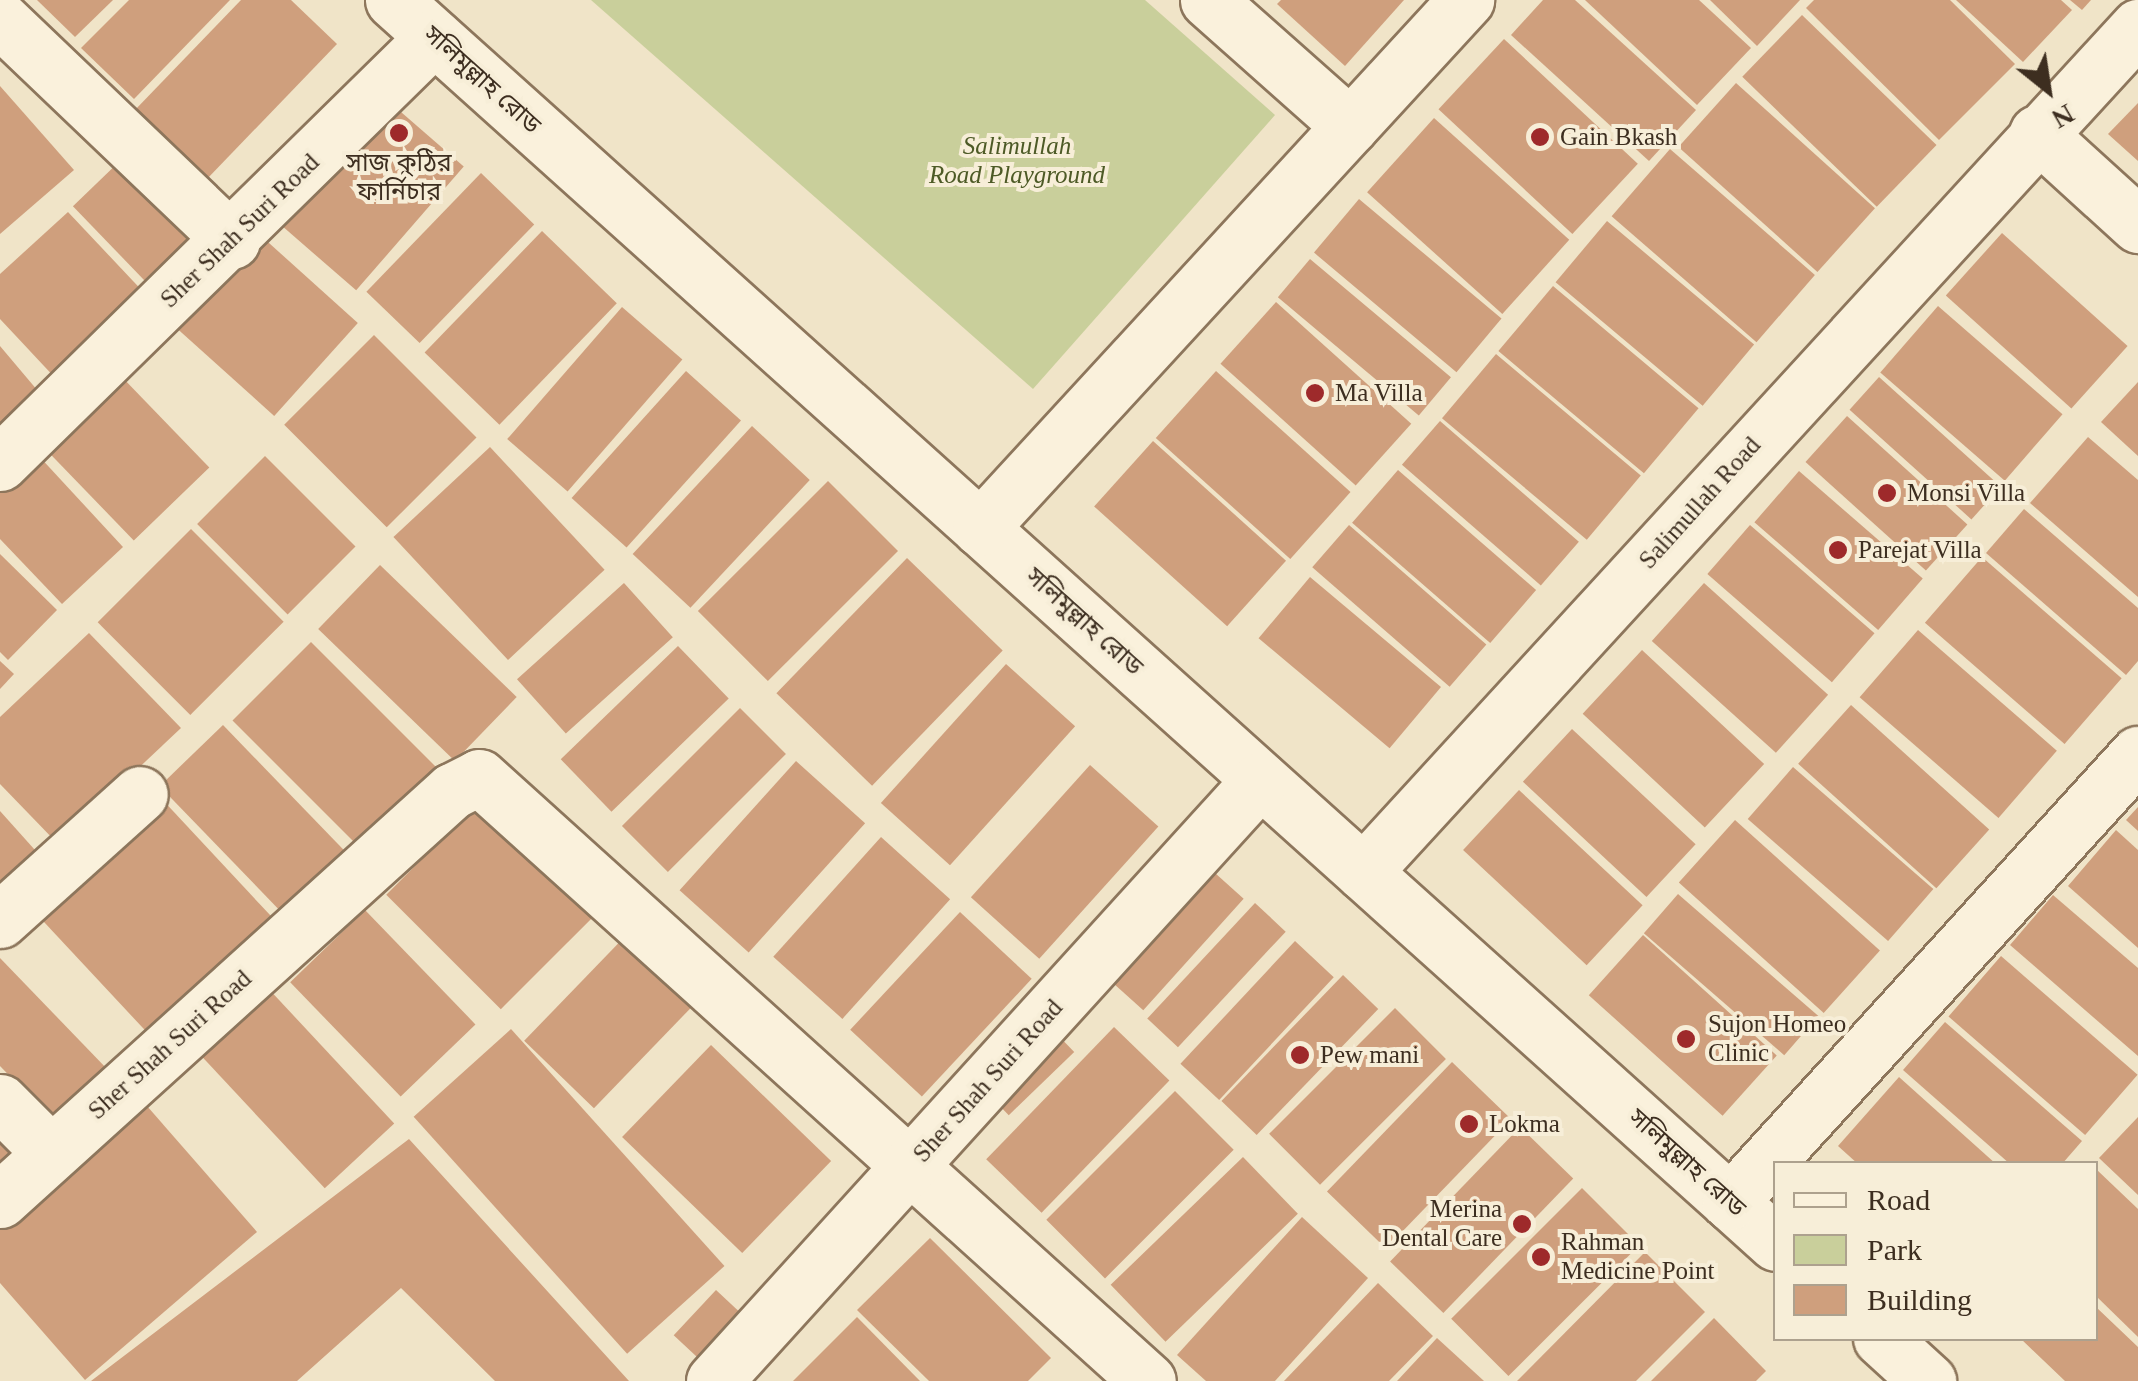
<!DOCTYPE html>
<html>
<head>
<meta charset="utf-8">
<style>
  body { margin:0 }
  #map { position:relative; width:2138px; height:1381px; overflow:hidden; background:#f0e4c8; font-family:"Times New Roman","Noto Sans Bengali",serif }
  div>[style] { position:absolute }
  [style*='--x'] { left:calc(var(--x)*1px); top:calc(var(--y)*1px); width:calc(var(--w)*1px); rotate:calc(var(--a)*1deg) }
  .green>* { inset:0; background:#c9cf9b }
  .building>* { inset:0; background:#cf9f7d; transform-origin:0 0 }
  .roads { filter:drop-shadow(2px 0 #8d765c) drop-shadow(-2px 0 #8d765c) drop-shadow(0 2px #8d765c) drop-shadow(0 -2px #8d765c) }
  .minor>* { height:55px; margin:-27.5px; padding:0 27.5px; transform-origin:27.5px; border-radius:27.5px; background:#faf1dc }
  .dots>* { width:28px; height:28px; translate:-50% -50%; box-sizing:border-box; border:5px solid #f7eed8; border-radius:50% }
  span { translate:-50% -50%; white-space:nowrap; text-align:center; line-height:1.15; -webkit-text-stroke:8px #f7eed8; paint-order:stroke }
  .street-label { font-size:25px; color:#3d2e20 }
  .poi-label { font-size:25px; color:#3d2e20 }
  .left { translate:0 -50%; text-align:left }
  .right { translate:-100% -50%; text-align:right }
  .park-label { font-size:25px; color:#4d5a26; font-style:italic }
  .legend { position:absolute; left:1773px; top:1161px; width:325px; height:180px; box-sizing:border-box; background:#f7eed8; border:2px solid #ada18e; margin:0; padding:12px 18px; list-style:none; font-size:30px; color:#3d2e20 }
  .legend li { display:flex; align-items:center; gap:20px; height:50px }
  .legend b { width:50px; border:2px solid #ada18e }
  .north { position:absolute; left:1998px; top:40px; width:100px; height:100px; -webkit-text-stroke:8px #f7eed8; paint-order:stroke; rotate:150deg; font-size:28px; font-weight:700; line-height:40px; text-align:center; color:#3d2e20 }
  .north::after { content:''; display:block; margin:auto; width:35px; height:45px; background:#3d2e20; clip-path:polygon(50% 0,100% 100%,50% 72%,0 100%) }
</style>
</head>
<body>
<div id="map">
  <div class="green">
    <i style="clip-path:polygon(591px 0,1145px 0,1275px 115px,1033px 389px)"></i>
  </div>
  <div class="building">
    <i style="clip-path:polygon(37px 0,113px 0,75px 37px)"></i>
    <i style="clip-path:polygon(129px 0,230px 0,134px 99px,81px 48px)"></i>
    <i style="clip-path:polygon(241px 0,291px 0,337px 44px,206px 180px,134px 111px)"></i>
    <i style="clip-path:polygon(1281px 0,1404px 0,1345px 66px,1277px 4px)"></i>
    <i style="clip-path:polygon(1543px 0,1575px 0,1696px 110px,1649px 161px,1511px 35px)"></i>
    <i style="clip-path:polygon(1585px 0,1699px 0,1751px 48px,1697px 105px)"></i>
    <i style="clip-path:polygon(1710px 0,1800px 0,1757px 46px)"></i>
    <i style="clip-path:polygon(1814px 0,1950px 0,2015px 64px,1939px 140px,1806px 8px)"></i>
    <i style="clip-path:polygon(1956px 0,2061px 0,2072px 10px,2023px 62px)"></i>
    <i style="clip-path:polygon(2070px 0,2091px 0,2082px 10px)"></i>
    <i style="left:1802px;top:15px;width:187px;height:86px;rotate:44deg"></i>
    <i style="left:1504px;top:39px;width:183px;height:96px;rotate:43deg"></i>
    <i style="left:1736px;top:83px;width:187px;height:86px;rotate:42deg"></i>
    <i style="clip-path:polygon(0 86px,74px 170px,0 234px)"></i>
    <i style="left:386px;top:99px;width:103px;height:164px;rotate:41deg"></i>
    <i style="clip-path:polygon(2138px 103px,2138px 161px,2108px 134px)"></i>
    <i style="left:1434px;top:118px;width:182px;height:100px;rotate:42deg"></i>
    <i style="left:1670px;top:149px;width:192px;height:89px;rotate:41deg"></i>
    <i style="left:124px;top:157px;width:119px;height:71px;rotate:46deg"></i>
    <i style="left:481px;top:173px;width:74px;height:165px;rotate:44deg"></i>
    <i style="left:1359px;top:199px;width:186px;height:70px;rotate:40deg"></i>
    <i style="clip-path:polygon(68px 212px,150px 299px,59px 382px,0 319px,0 274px)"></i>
    <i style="left:1607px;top:221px;width:192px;height:80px;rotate:40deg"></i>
    <i style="left:542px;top:231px;width:104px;height:169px;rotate:44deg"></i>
    <i style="left:2002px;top:233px;width:169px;height:84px;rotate:42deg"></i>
    <i style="left:259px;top:234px;width:133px;height:125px;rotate:42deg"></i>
    <i style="left:1310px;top:259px;width:184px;height:50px;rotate:40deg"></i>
    <i style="left:1553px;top:286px;width:190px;height:85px;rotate:40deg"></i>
    <i style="left:1276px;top:302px;width:182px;height:83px;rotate:42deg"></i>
    <i style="left:1938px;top:306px;width:165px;height:88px;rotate:41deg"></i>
    <i style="left:622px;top:307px;width:80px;height:175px;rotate:41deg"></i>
    <i style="left:374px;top:335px;width:145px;height:127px;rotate:45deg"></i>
    <i style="clip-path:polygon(0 346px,43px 397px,0 433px)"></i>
    <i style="left:1496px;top:354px;width:189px;height:84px;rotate:40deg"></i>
    <i style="left:686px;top:371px;width:74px;height:171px;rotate:42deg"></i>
    <i style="left:1216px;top:371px;width:181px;height:90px;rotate:42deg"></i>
    <i style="left:119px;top:374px;width:130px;height:105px;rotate:46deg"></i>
    <i style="left:1879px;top:377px;width:164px;height:44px;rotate:42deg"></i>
    <i style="clip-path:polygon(2138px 382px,2138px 456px,2101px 422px)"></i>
    <i style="left:1847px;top:416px;width:162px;height:62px;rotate:42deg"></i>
    <i style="left:1440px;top:421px;width:184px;height:58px;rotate:41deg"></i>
    <i style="left:752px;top:426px;width:79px;height:175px;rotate:43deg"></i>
    <i style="clip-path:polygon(2088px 437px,2138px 480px,2138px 597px,2030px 503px)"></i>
    <i style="left:1153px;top:441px;width:179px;height:88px;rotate:42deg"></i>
    <i style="left:490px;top:447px;width:168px;height:132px;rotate:47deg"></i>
    <i style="clip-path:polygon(37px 454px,123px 547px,62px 604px,0 539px,0 489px)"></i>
    <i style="left:265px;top:456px;width:128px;height:96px;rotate:45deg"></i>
    <i style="left:1398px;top:470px;width:183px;height:70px;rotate:41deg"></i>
    <i style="left:1799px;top:471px;width:164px;height:68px;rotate:41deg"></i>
    <i style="left:828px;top:481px;width:99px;height:184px;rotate:45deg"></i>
    <i style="clip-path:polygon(2024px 509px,2138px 608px,2138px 661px,2126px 675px,1986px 553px)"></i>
    <i style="left:1349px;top:525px;width:182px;height:56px;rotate:41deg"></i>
    <i style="left:1750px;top:525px;width:165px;height:65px;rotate:41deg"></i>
    <i style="left:191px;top:529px;width:131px;height:132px;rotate:45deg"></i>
    <i style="clip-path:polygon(0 554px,57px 610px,8px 660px,0 652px)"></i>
    <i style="left:1982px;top:557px;width:185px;height:87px;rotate:41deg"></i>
    <i style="left:907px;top:558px;width:133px;height:188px;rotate:44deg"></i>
    <i style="left:380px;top:565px;width:190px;height:89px;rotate:44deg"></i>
    <i style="left:1310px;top:577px;width:171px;height:80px;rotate:40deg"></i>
    <i style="left:624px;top:583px;width:73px;height:144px;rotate:48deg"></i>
    <i style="left:1704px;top:583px;width:167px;height:78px;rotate:42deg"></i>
    <i style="left:1918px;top:630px;width:184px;height:89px;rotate:41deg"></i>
    <i style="clip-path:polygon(89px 633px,181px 728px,58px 844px,0 784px,0 717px)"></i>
    <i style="left:311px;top:642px;width:181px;height:111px;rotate:45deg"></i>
    <i style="left:678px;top:646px;width:73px;height:163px;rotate:46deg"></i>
    <i style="left:1642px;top:650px;width:167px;height:87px;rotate:43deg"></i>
    <i style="clip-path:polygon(0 661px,14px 674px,0 689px)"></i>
    <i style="left:1006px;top:664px;width:93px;height:187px;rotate:42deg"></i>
    <i style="left:1851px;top:705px;width:186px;height:79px;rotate:42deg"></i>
    <i style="left:740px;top:708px;width:65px;height:167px;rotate:45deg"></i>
    <i style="left:223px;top:725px;width:177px;height:88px;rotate:46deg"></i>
    <i style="left:1572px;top:729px;width:169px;height:72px;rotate:43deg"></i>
    <i style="left:796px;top:761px;width:93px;height:174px;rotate:42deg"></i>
    <i style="left:1090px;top:765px;width:92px;height:178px;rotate:42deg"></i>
    <i style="left:1793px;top:767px;width:186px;height:69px;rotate:41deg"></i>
    <i style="left:1519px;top:790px;width:169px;height:82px;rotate:43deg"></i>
    <i style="left:159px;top:796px;width:168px;height:170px;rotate:47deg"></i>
    <i style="left:481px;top:800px;width:162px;height:134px;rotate:45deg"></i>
    <i style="clip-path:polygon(2138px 807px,2138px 831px,2126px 820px)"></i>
    <i style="clip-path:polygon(0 811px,43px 859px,0 897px)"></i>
    <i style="left:1735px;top:820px;width:195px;height:84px;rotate:42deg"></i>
    <i style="clip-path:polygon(2116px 830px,2138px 850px,2138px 948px,2068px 886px)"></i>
    <i style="left:881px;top:837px;width:93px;height:161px;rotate:42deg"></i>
    <i style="left:1205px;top:864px;width:52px;height:150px;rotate:42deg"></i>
    <i style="left:1678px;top:894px;width:186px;height:52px;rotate:41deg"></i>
    <i style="clip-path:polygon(2053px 895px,2138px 968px,2138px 1056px,2010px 945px)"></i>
    <i style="left:1255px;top:903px;width:42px;height:158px;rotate:43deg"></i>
    <i style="left:365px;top:910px;width:159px;height:104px;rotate:46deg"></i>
    <i style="left:960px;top:912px;width:98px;height:161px;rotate:43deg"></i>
    <i style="left:636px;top:925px;width:97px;height:161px;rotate:44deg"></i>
    <i style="left:1643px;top:935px;width:180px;height:81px;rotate:42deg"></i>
    <i style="left:1295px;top:941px;width:53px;height:168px;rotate:43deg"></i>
    <i style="left:2001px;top:956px;width:181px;height:80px;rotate:41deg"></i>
    <i style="clip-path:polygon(0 958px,109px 1071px,55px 1123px,0 1066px)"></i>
    <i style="left:1343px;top:975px;width:49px;height:175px;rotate:44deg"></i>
    <i style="left:266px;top:986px;width:188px;height:95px;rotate:47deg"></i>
    <i style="left:1395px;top:1008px;width:72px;height:178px;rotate:45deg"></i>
    <i style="clip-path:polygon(1945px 1022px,2082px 1141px,2062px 1164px,2010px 1164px,1903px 1070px)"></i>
    <i style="left:1114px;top:1027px;width:77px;height:184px;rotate:44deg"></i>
    <i style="left:511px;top:1029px;width:319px;height:131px;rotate:48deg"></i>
    <i style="left:1052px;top:1029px;width:32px;height:91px;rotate:46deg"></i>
    <i style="left:711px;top:1045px;width:167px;height:128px;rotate:44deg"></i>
    <i style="left:1452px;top:1062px;width:82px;height:180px;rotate:44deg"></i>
    <i style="clip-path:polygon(1899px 1077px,1996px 1164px,1858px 1164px,1838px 1146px)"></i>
    <i style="left:1175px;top:1091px;width:83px;height:182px;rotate:45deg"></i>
    <i style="clip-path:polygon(140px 1098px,257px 1232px,85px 1380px,0 1283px,0 1219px)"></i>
    <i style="clip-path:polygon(2138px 1117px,2138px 1195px,2099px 1158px)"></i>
    <i style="left:1520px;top:1127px;width:74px;height:187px;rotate:44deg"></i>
    <i style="clip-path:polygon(0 1128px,27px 1157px,0 1182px)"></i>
    <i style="clip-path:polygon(409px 1139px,629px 1381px,495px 1381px,401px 1288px,297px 1381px,91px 1381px)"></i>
    <i style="left:1243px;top:1157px;width:79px;height:184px;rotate:46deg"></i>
    <i style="clip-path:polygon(2096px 1169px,2138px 1209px,2138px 1337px,2096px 1296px)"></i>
    <i style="left:1582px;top:1188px;width:81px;height:185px;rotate:45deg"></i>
    <i style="clip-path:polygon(1302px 1217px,1368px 1278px,1275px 1381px,1206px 1381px,1177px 1355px)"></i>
    <i style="clip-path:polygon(930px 1238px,1051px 1358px,1028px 1381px,929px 1381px,857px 1310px)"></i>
    <i style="clip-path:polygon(1645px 1252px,1705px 1312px,1636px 1381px,1517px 1381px)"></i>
    <i style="clip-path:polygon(1378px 1283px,1433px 1336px,1389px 1381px,1284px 1381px)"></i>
    <i style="left:716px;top:1290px;width:37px;height:62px;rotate:43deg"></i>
    <i style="clip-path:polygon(2096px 1307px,2138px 1347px,2138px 1381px,2065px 1381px,2020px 1338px,2096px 1338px)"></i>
    <i style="clip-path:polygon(857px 1317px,920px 1381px,793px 1381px)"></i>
    <i style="clip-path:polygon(1714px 1318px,1766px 1371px,1756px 1381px,1651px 1381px)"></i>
    <i style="clip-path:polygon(1437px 1338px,1484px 1381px,1397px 1381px)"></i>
  </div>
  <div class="roads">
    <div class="minor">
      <i style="--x:393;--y:0;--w:1859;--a:41.95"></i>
      <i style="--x:1208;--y:0;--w:190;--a:41.6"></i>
      <i style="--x:0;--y:19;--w:321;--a:43.7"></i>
      <i style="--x:2037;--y:133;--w:137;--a:42.3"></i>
      <i style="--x:0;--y:463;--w:608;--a:-44.47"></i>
      <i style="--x:980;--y:528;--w:718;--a:-47.37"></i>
      <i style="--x:1363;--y:872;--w:1147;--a:-47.47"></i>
      <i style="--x:0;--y:920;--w:188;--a:-42"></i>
      <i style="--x:0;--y:1102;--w:71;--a:45"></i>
      <i style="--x:0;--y:1200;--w:610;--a:-42.14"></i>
      <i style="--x:452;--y:791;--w:30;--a:-27"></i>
      <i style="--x:479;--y:777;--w:901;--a:42.08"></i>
      <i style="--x:1730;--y:1202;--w:606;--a:-47.68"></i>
      <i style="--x:1881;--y:1338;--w:64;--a:42.5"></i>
      <i style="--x:714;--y:1381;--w:812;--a:-47.75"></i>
    </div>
  </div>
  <div class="dots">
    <i style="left:399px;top:133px;background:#9e2a2b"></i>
    <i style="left:1540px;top:137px;background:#9e2a2b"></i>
    <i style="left:1315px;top:393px;background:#9e2a2b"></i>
    <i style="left:1887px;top:493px;background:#9e2a2b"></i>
    <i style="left:1838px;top:550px;background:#9e2a2b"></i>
    <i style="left:1686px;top:1039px;background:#9e2a2b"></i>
    <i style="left:1300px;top:1055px;background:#9e2a2b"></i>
    <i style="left:1469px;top:1124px;background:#9e2a2b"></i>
    <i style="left:1522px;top:1224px;background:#9e2a2b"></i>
    <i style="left:1541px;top:1257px;background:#9e2a2b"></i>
  </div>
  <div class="street-label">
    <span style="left:482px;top:80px;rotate:42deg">সলিমুল্লাহ রোড</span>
    <span style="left:240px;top:231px;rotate:-44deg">Sher Shah Suri Road</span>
    <span style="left:1700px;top:503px;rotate:-48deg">Salimullah Road</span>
    <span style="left:1084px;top:622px;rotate:42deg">সলিমুল্লাহ রোড</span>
    <span style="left:170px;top:1045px;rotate:-42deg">Sher Shah Suri Road</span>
    <span style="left:988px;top:1081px;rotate:-48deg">Sher Shah Suri Road</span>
    <span style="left:1687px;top:1163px;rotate:42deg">সলিমুল্লাহ রোড</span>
  </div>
  <div class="poi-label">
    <span class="left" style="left:1560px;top:137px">Gain Bkash</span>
    <span style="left:399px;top:178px">সাজ কুঠির<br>ফার্নিচার</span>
    <span class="left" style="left:1335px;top:393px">Ma Villa</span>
    <span class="left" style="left:1907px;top:493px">Monsi Villa</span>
    <span class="left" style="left:1858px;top:550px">Parejat Villa</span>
    <span class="left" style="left:1708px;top:1039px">Sujon Homeo<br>Clinic</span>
    <span class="left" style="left:1320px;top:1055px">Pew mani</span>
    <span class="left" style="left:1489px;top:1124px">Lokma</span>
    <span class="right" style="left:1502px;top:1224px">Merina<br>Dental Care</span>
    <span class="left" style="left:1561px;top:1257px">Rahman<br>Medicine Point</span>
  </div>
  <div class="park-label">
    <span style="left:1017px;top:161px">Salimullah<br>Road Playground</span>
  </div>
  <ul class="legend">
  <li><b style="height:12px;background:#faf1dc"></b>Road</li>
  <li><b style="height:28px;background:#c9cf9b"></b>Park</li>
  <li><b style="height:28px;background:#cf9f7d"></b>Building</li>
  </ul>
  <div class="north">N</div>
</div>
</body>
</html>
